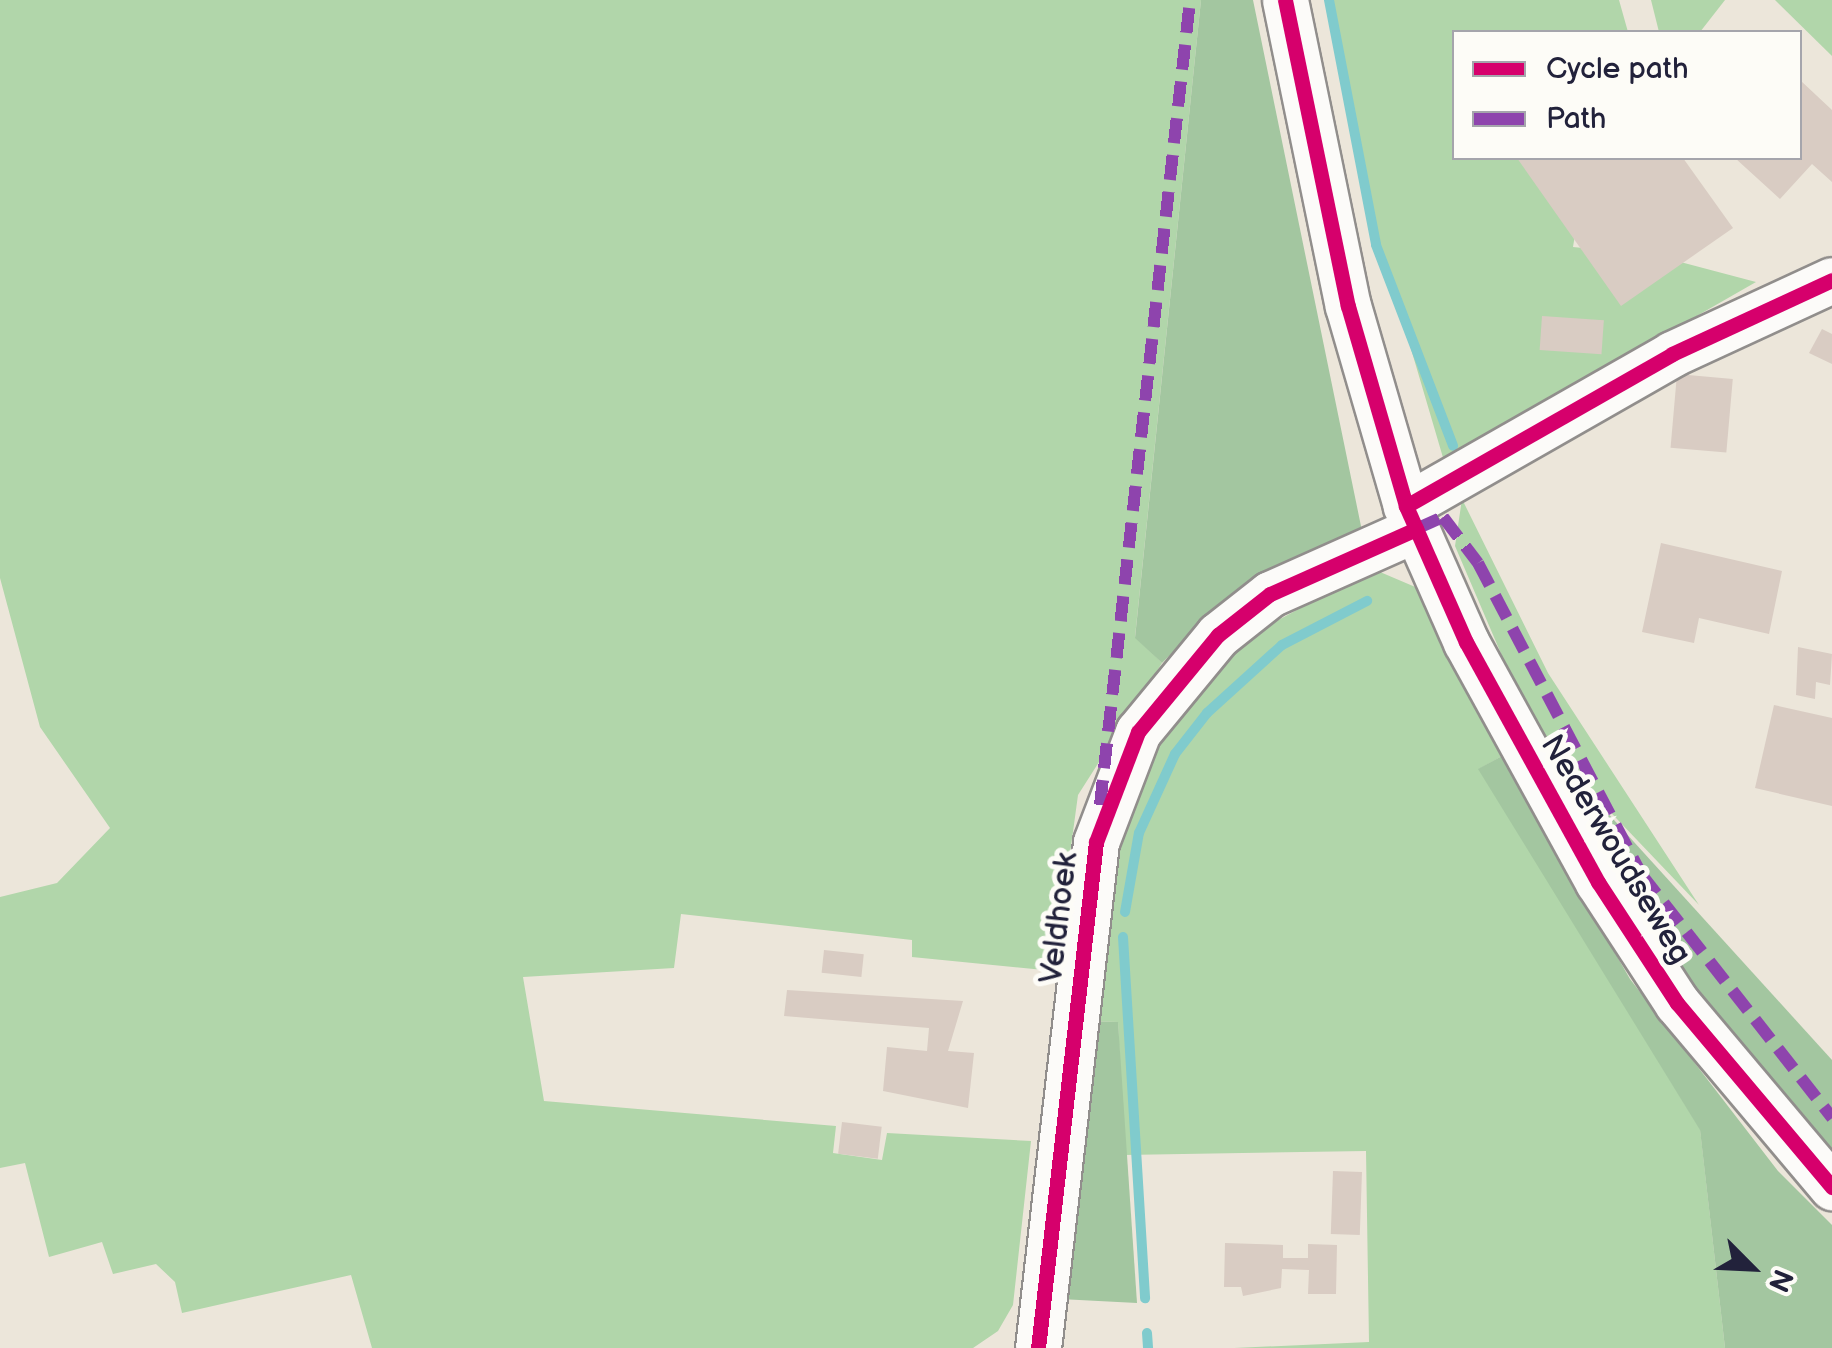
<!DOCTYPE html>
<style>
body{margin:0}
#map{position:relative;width:1832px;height:1348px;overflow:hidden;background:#ece6da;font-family:"Balsamiq Sans",sans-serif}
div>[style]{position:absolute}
.green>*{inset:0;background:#b1d6aa}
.forest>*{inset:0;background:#a3c6a0}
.stream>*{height:10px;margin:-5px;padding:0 5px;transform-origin:5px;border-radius:5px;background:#80cbcd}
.building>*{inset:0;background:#d9ccc3;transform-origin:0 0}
.roads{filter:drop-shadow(2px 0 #918e8c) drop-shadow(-2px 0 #918e8c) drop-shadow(0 2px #918e8c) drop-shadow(0 -2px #918e8c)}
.minor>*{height:45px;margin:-22.5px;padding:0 22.5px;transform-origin:22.5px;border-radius:22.5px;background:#fcfbf9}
.quiet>*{height:12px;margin-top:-6px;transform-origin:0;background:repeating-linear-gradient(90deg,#8e44ad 0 25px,transparent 0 37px)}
.cycleway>*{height:15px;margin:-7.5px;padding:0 7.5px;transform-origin:7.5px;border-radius:7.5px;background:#d6006c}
span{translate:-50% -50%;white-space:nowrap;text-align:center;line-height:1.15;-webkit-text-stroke:10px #fdfcf7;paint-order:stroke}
.street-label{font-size:32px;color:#22223b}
.legend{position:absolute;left:1452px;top:30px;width:350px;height:130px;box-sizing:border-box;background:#fdfcf7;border:2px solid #a5a5ac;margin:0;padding:12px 18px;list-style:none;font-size:30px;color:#22223b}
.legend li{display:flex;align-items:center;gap:20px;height:50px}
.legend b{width:50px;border:2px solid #a5a5ac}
.north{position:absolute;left:1702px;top:1218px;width:100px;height:100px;-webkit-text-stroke:8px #fdfcf7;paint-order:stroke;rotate:114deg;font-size:28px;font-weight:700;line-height:40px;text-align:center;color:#22223b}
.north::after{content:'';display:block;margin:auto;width:35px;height:45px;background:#22223b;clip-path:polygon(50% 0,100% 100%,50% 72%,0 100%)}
</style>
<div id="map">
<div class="green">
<div style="clip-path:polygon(0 0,1201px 0,1135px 637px,1162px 663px,1078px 795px,1054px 971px,912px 957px,912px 940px,681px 914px,674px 968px,523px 977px,544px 1101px,836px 1126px,833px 1153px,882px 1160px,887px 1133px,1031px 1141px,1013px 1305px,998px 1331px,973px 1348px,372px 1348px,351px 1275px,182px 1313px,175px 1282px,156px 1264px,113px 1274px,102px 1242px,49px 1257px,25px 1163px,0 1168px,0 897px,57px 883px,110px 828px,40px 727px,0 578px)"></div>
<div style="clip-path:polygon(1327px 0,1619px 0,1628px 32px,1454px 32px,1454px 158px,1653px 158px,1652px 173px,1584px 179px,1573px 247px,1654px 255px,1756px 282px,1444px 461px,1376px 230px)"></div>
<div style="clip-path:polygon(1651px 0,1725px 0,1700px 32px,1659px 32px)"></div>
<div style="clip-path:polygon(1775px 0,1832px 0,1832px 56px)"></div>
<div style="clip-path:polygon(1462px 499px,1548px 673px,1699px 905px,1535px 733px,1455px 546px)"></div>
<div style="clip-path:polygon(1373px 569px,1420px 589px,1502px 756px,1479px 769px,1700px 1129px,1725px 1348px,1234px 1348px,1369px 1342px,1366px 1151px,1124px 1155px,1118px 1022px,1083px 1021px,1119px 800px,1200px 677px,1269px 625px)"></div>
</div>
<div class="forest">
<div style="clip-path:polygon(1201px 0,1253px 0,1362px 531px,1211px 614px,1162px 663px,1135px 638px)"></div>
<div style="clip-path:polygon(1535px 733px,1832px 1060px,1832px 1170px,1636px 908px)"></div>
<div style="clip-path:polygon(1502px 756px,1630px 979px,1778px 1171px,1832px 1225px,1832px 1348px,1725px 1348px,1700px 1130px,1478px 769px)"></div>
<div style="clip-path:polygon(1083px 1021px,1118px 1022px,1137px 1303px,1060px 1299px)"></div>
</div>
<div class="stream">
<div style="left:1329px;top:0;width:249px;rotate:79.1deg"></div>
<div style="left:1376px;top:245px;width:215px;rotate:69deg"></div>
<div style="left:1125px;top:912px;width:80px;rotate:-80deg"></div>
<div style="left:1139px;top:833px;width:87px;rotate:-65.5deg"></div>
<div style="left:1175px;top:754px;width:52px;rotate:-52deg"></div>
<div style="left:1207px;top:713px;width:101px;rotate:-42.2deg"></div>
<div style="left:1282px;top:645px;width:96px;rotate:-27.4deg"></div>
<div style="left:1123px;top:937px;width:362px;rotate:86.5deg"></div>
<div style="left:1147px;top:1333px;width:15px;rotate:86deg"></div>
</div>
<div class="building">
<div style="clip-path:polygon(1800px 80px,1832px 110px,1832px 182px,1812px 164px,1780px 199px,1735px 158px,1800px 158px)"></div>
<div style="clip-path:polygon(1517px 158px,1683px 158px,1733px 228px,1621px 306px)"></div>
<div style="left:1542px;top:316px;width:62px;height:34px;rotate:4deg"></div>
<div style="clip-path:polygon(1822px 329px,1832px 334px,1832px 364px,1809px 353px)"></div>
<div style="left:1677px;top:374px;width:56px;height:74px;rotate:5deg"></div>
<div style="clip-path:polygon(1661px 543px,1782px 571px,1769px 634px,1699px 618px,1694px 643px,1642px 632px)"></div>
<div style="clip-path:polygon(1798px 647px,1832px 654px,1830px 685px,1816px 682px,1815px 699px,1796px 695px)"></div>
<div style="clip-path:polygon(1774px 705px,1832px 718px,1832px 806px,1755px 788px)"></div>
<div style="left:824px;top:950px;width:40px;height:23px;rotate:6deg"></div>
<div style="clip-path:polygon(787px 990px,963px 1001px,948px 1051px,974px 1053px,968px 1108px,883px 1091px,887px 1047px,927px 1051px,929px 1028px,784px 1016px)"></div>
<div style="left:842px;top:1122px;width:40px;height:32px;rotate:7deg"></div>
<div style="left:1333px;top:1171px;width:29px;height:63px;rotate:2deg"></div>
<div style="clip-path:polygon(1225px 1243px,1283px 1245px,1283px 1258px,1308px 1258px,1308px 1244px,1337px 1245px,1336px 1294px,1308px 1294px,1309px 1270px,1282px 1269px,1281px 1288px,1243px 1296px,1241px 1287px,1224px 1287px)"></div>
</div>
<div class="roads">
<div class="minor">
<div style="left:1285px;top:0;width:312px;rotate:78.4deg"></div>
<div style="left:1348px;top:306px;width:208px;rotate:73.8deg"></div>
<div style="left:1406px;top:506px;width:149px;rotate:66.2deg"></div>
<div style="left:1466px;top:642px;width:274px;rotate:61.2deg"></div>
<div style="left:1598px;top:882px;width:145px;rotate:56.9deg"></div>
<div style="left:1677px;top:1003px;width:241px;rotate:49.9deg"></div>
<div style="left:1406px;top:506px;width:306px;rotate:-29.7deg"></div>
<div style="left:1672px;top:354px;width:176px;rotate:-24.8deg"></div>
<div style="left:1038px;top:1348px;width:509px;rotate:-83.46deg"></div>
<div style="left:1096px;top:842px;width:118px;rotate:-69.1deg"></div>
<div style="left:1138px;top:732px;width:126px;rotate:-50.5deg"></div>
<div style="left:1218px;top:635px;width:66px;rotate:-38.3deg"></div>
<div style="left:1270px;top:594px;width:160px;rotate:-24deg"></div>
</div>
</div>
<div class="quiet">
<div style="left:1416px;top:529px;width:30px;rotate:-24deg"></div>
<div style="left:1443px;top:517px;width:58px;rotate:52.7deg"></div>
<div style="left:1478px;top:563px;width:351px;rotate:62.3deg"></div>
<div style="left:1641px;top:874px;width:310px;rotate:51.9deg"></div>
<div style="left:1100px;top:805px;width:810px;rotate:-83.62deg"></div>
</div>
<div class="cycleway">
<div style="left:1285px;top:0;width:312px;rotate:78.4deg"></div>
<div style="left:1348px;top:306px;width:208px;rotate:73.8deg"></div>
<div style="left:1406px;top:506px;width:149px;rotate:66.2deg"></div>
<div style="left:1466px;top:642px;width:274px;rotate:61.2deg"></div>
<div style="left:1598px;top:882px;width:145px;rotate:56.9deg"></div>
<div style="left:1677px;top:1003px;width:241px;rotate:49.9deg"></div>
<div style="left:1406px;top:506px;width:306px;rotate:-29.7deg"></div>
<div style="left:1672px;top:354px;width:176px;rotate:-24.8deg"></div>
<div style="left:1038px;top:1348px;width:509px;rotate:-83.46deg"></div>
<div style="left:1096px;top:842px;width:118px;rotate:-69.1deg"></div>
<div style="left:1138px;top:732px;width:126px;rotate:-50.5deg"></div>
<div style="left:1218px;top:635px;width:66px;rotate:-38.3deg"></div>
<div style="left:1270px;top:594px;width:160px;rotate:-24deg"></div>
</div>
<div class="street-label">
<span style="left:1615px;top:850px;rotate:59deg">Nederwoudseweg</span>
<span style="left:1060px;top:918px;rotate:-83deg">Veldhoek</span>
</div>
<ul class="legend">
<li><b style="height:12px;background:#d6006c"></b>Cycle path</li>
<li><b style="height:12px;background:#8e44ad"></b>Path</li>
</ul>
<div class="north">N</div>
</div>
